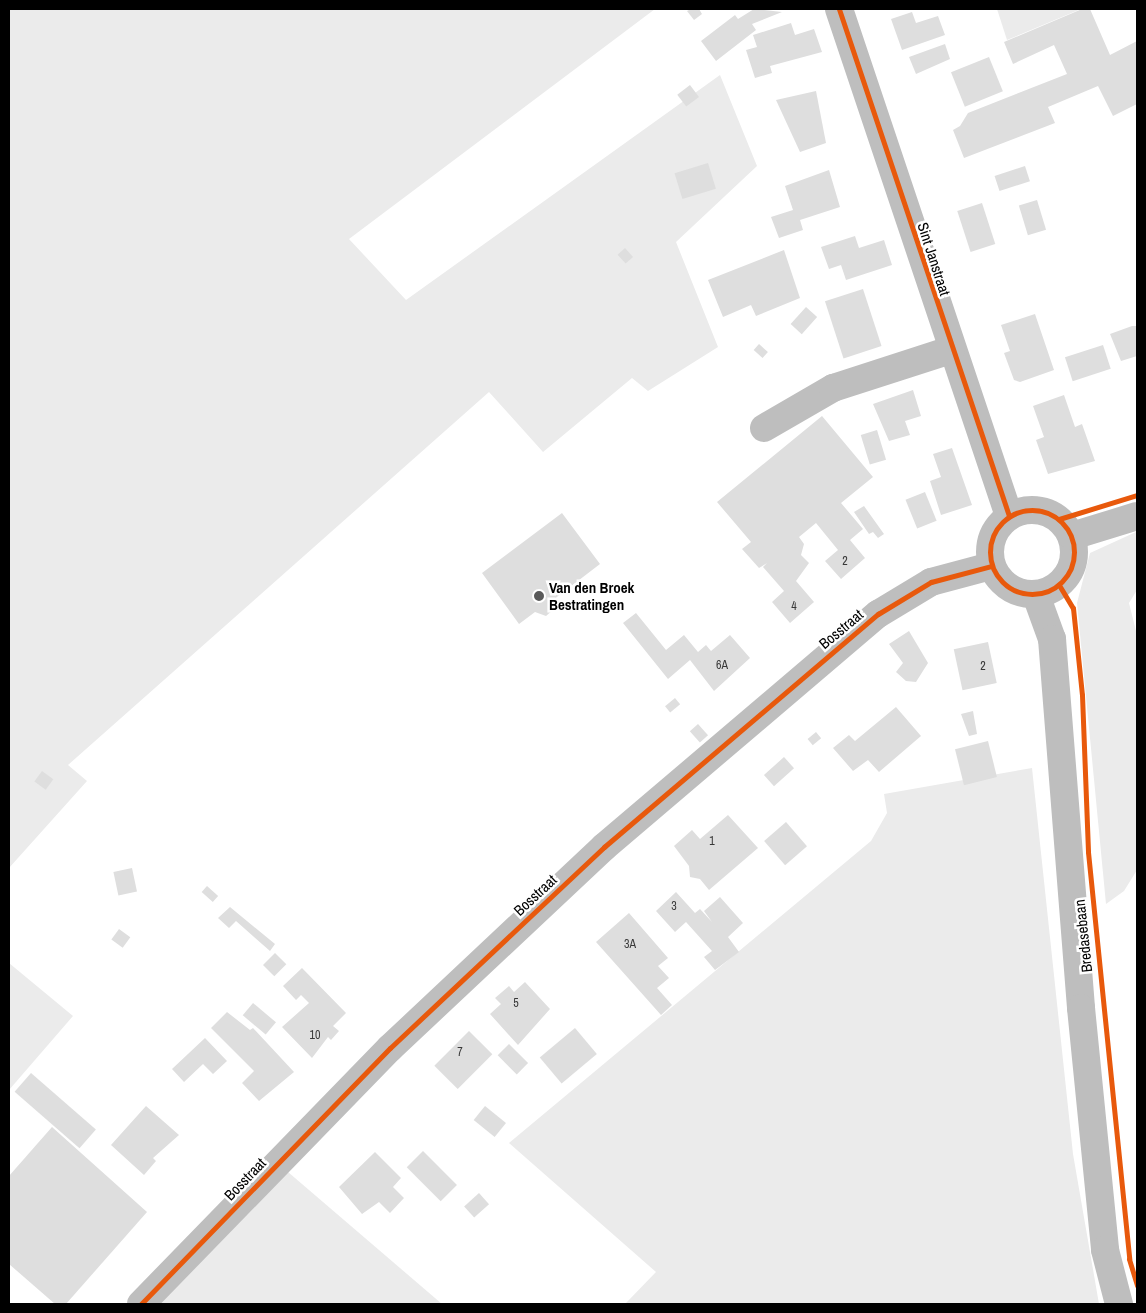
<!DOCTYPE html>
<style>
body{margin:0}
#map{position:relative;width:1146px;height:1313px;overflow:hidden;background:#fff;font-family:"Archivo Narrow",sans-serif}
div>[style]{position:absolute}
.green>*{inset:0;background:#ebebeb}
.building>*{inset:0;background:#dedede;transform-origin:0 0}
.minor>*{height:28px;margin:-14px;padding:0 14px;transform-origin:14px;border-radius:14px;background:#bebebe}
.minor>.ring{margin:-14px;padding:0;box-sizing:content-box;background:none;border:28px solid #bebebe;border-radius:50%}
.cycleway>*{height:5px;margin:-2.5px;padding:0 2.5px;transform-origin:2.5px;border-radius:2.5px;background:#e8590c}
.cycleway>.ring{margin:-2.5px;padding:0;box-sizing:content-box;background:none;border:5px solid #e8590c;border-radius:50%}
.dots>*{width:14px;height:14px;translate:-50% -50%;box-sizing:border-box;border:2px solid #fff;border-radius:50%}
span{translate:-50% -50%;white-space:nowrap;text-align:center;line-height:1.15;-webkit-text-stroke:5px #fff;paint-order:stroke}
.number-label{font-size:12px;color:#383838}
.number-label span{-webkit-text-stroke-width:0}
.street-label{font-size:15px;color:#000}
.poi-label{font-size:15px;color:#000;font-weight:700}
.left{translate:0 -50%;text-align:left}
.frame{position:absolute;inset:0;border:10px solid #000;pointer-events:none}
</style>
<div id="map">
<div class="green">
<div style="clip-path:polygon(9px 9px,655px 9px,349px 239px,406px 300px,720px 75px,757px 166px,676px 242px,718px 347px,648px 391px,632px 378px,543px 452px,489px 392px,68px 765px,87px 781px,9px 868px)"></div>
<div style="clip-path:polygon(997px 9px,1081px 9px,1007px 40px)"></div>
<div style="clip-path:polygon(1136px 532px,1137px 590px,1129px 603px,1137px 635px,1137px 870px,1124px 891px,1106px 904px,1077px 603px,1090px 553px)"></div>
<div style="clip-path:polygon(1032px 768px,1073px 1154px,1099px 1304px,625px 1304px,656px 1272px,509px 1143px,871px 841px,887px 813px,884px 794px)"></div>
<div style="clip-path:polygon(9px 963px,73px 1016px,9px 1090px)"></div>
<div style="clip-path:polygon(288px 1172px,442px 1304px,155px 1304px)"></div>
</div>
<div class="building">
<div style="clip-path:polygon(691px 9px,699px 9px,702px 14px,694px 20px,687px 11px)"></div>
<div style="clip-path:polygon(754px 9px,782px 12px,752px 24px,756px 30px,716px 61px,701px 41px,735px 15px,738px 19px)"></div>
<div style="clip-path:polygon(1082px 9px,1090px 9px,1110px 55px,1137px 41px,1137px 104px,1113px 116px,1098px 86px,1048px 107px,1055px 123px,964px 158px,953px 130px,960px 126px,968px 113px,1067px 74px,1054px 45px,1013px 64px,1004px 42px)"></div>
<div style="clip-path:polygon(912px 12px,916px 23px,938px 16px,945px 35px,902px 50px,891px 19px)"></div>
<div style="clip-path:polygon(791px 23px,795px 35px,814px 29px,822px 52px,770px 66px,772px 73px,755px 78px,746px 50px,757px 47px,753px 35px)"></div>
<div style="clip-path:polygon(945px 44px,950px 59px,916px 74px,909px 57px)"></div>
<div style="left:989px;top:57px;width:37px;height:41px;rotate:68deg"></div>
<div style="left:690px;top:85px;width:15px;height:16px;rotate:53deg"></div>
<div style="clip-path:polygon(816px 91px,826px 143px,800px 152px,776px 100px)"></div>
<div style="left:708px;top:163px;width:27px;height:35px;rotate:73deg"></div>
<div style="left:1025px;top:166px;width:16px;height:32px;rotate:72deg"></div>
<div style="clip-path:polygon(829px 170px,840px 207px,800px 220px,803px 230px,779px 238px,771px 217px,793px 210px,785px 186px)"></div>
<div style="left:1037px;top:200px;width:31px;height:19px;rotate:73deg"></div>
<div style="left:982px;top:203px;width:43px;height:26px;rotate:72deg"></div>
<div style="clip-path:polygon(855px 236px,859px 248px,884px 240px,892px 265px,846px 280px,841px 265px,829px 269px,821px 247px)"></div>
<div style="left:625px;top:248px;width:12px;height:10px;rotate:48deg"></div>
<div style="clip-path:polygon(784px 250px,800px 298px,756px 316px,751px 305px,723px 317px,708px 280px)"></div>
<div style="left:863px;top:289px;width:60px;height:40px;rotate:72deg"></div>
<div style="left:806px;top:307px;width:15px;height:23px;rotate:42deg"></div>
<div style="clip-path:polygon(1035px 314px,1054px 370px,1020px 382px,1014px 380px,1004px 353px,1010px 351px,1001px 325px)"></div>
<div style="clip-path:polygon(1132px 326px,1137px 326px,1137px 356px,1121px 361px,1110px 334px)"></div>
<div style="left:759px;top:344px;width:12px;height:8px;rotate:42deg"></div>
<div style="left:1103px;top:345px;width:25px;height:40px;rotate:72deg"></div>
<div style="clip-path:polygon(913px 390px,921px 416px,905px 421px,910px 435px,889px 441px,873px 404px)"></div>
<div style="clip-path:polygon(1064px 395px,1075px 427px,1082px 424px,1095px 461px,1048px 474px,1036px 440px,1044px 437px,1033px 406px)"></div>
<div style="clip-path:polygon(822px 416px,873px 477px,841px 503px,863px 529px,850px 540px,865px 558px,841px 579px,825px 561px,838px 550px,816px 523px,799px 537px,804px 544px,801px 555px,809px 563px,796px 581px,814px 602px,790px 623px,772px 602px,784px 591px,763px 567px,767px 563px,759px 568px,742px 549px,751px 542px,717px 502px)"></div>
<div style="left:877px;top:430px;width:31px;height:17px;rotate:73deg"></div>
<div style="clip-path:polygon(952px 448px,972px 505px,941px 515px,930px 481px,941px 477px,933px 454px)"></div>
<div style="left:925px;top:492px;width:31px;height:21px;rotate:68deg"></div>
<div style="clip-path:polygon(864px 506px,884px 534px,878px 538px,873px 532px,869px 534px,854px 512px)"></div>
<div style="clip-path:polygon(562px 513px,600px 564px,553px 600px,553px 610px,546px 616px,535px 612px,519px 624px,482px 573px)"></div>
<div style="clip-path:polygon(636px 613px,666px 650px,684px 635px,698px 652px,706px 645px,711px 651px,730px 635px,750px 658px,714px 691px,690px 660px,668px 679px,623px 623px)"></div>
<div style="clip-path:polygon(909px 631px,928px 663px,916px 682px,906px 681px,896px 672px,903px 663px,889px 644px)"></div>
<div style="left:988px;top:642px;width:42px;height:35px;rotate:78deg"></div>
<div style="left:675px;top:698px;width:8px;height:13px;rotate:50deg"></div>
<div style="clip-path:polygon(896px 707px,921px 736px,879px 772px,868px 760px,853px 771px,833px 748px,849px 735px,855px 741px)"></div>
<div style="clip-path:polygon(973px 711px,977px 734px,969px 736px,961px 714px)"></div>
<div style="left:698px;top:724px;width:15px;height:11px;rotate:48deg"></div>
<div style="left:816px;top:732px;width:8px;height:11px;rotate:50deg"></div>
<div style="left:988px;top:741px;width:37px;height:34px;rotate:76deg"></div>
<div style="left:784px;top:757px;width:15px;height:27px;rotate:48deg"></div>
<div style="left:42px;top:771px;width:14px;height:13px;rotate:36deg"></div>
<div style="clip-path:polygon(728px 815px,758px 848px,709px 890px,700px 879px,690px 877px,689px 866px,674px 846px,692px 830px,700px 839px)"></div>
<div style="left:786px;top:822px;width:32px;height:29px;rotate:49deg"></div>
<div style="left:132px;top:868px;width:24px;height:19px;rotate:78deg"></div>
<div style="left:207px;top:886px;width:15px;height:8px;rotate:42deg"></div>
<div style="clip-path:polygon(676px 892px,695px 913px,700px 909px,712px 922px,704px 911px,720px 897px,743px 923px,728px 937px,739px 952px,715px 970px,704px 957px,712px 951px,686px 922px,675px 932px,656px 911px)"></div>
<div style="clip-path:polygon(230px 907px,275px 944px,270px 951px,236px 921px,229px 928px,218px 918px)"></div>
<div style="clip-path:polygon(629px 913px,668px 958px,658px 966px,669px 978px,657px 988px,672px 1005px,661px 1015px,596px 942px)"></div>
<div style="left:119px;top:929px;width:14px;height:13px;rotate:36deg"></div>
<div style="left:275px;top:953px;width:16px;height:17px;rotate:45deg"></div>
<div style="clip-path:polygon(302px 968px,346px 1013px,333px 1026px,339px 1031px,331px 1040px,328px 1037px,312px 1058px,282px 1027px,309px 1003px,301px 995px,296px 1000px,283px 986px)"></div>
<div style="clip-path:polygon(525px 982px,550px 1009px,518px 1045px,490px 1014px,501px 1004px,495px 998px,509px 986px,514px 992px)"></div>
<div style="left:253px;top:1003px;width:30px;height:16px;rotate:40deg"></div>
<div style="clip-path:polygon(227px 1012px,250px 1030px,253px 1028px,294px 1072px,259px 1101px,242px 1083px,254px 1071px,211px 1028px)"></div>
<div style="left:575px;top:1028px;width:34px;height:46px;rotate:50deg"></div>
<div style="left:469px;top:1031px;width:33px;height:49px;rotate:45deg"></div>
<div style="clip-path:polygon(205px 1038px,227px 1061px,213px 1074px,203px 1064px,184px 1082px,172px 1069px)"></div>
<div style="left:509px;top:1044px;width:27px;height:16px;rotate:45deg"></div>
<div style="left:31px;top:1073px;width:86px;height:25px;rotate:41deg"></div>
<div style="clip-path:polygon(146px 1106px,179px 1135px,153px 1158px,156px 1161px,144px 1175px,111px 1145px)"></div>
<div style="left:485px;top:1106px;width:27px;height:18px;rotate:39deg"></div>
<div style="clip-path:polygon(52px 1127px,147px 1212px,66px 1304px,55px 1304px,9px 1264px,9px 1176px)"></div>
<div style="left:423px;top:1151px;width:48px;height:23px;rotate:45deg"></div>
<div style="clip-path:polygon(375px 1152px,401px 1178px,393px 1187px,404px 1198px,390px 1213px,379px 1202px,362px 1214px,339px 1187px)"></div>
<div style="left:479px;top:1193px;width:15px;height:20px;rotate:48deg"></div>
</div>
<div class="minor">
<div style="left:839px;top:9px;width:535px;rotate:71.46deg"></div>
<div style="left:764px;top:428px;width:80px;rotate:-30.1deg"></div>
<div style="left:833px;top:388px;width:124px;rotate:-17.9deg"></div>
<div class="ring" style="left:990px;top:510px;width:56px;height:56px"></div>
<div style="left:1072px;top:536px;width:68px;rotate:-17.1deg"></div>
<div style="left:1036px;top:595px;width:47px;rotate:70deg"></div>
<div style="left:1052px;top:639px;width:370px;rotate:85.5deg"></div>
<div style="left:1081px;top:1008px;width:243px;rotate:84.3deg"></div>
<div style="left:1105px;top:1250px;width:56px;rotate:75.5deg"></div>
<div style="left:141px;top:1304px;width:357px;rotate:-45.8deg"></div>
<div style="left:390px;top:1048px;width:294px;rotate:-43.2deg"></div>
<div style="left:604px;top:847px;width:360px;rotate:-40.4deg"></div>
<div style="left:878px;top:614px;width:62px;rotate:-31.1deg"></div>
<div style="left:931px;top:582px;width:62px;rotate:-14.9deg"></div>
</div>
<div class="cycleway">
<div style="left:839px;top:9px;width:535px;rotate:71.46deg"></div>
<div class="ring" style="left:990px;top:510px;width:79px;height:79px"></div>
<div style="left:1059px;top:519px;width:82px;rotate:-17.1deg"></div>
<div style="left:1059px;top:585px;width:27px;rotate:59deg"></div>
<div style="left:1073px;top:608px;width:87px;rotate:84.1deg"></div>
<div style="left:1082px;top:695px;width:157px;rotate:87.8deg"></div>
<div style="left:1088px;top:852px;width:409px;rotate:84.2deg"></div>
<div style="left:1129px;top:1259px;width:28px;rotate:73deg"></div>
<div style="left:141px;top:1304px;width:357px;rotate:-45.8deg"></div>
<div style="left:390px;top:1048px;width:294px;rotate:-43.2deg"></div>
<div style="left:604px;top:847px;width:360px;rotate:-40.4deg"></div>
<div style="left:878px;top:614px;width:62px;rotate:-31.1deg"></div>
<div style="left:931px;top:582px;width:62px;rotate:-14.9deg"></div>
</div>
<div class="dots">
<div style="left:539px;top:596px;background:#595959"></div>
</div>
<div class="number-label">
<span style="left:845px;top:562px">2</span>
<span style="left:794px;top:607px">4</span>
<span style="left:722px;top:666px">6A</span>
<span style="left:983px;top:667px">2</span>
<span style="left:712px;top:842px">1</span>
<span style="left:674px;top:907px">3</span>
<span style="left:630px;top:945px">3A</span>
<span style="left:516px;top:1004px">5</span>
<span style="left:315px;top:1036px">10</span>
<span style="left:460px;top:1053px">7</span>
</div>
<div class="street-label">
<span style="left:934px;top:259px;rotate:72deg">Sint Janstraat</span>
<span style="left:841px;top:629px;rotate:-40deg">Bosstraat</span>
<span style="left:535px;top:895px;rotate:-43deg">Bosstraat</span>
<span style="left:1083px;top:936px;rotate:-96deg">Bredasebaan</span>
<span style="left:245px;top:1179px;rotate:-46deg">Bosstraat</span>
</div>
<div class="poi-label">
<span class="left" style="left:549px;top:596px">Van den Broek<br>Bestratingen</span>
</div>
<div class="frame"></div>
</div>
